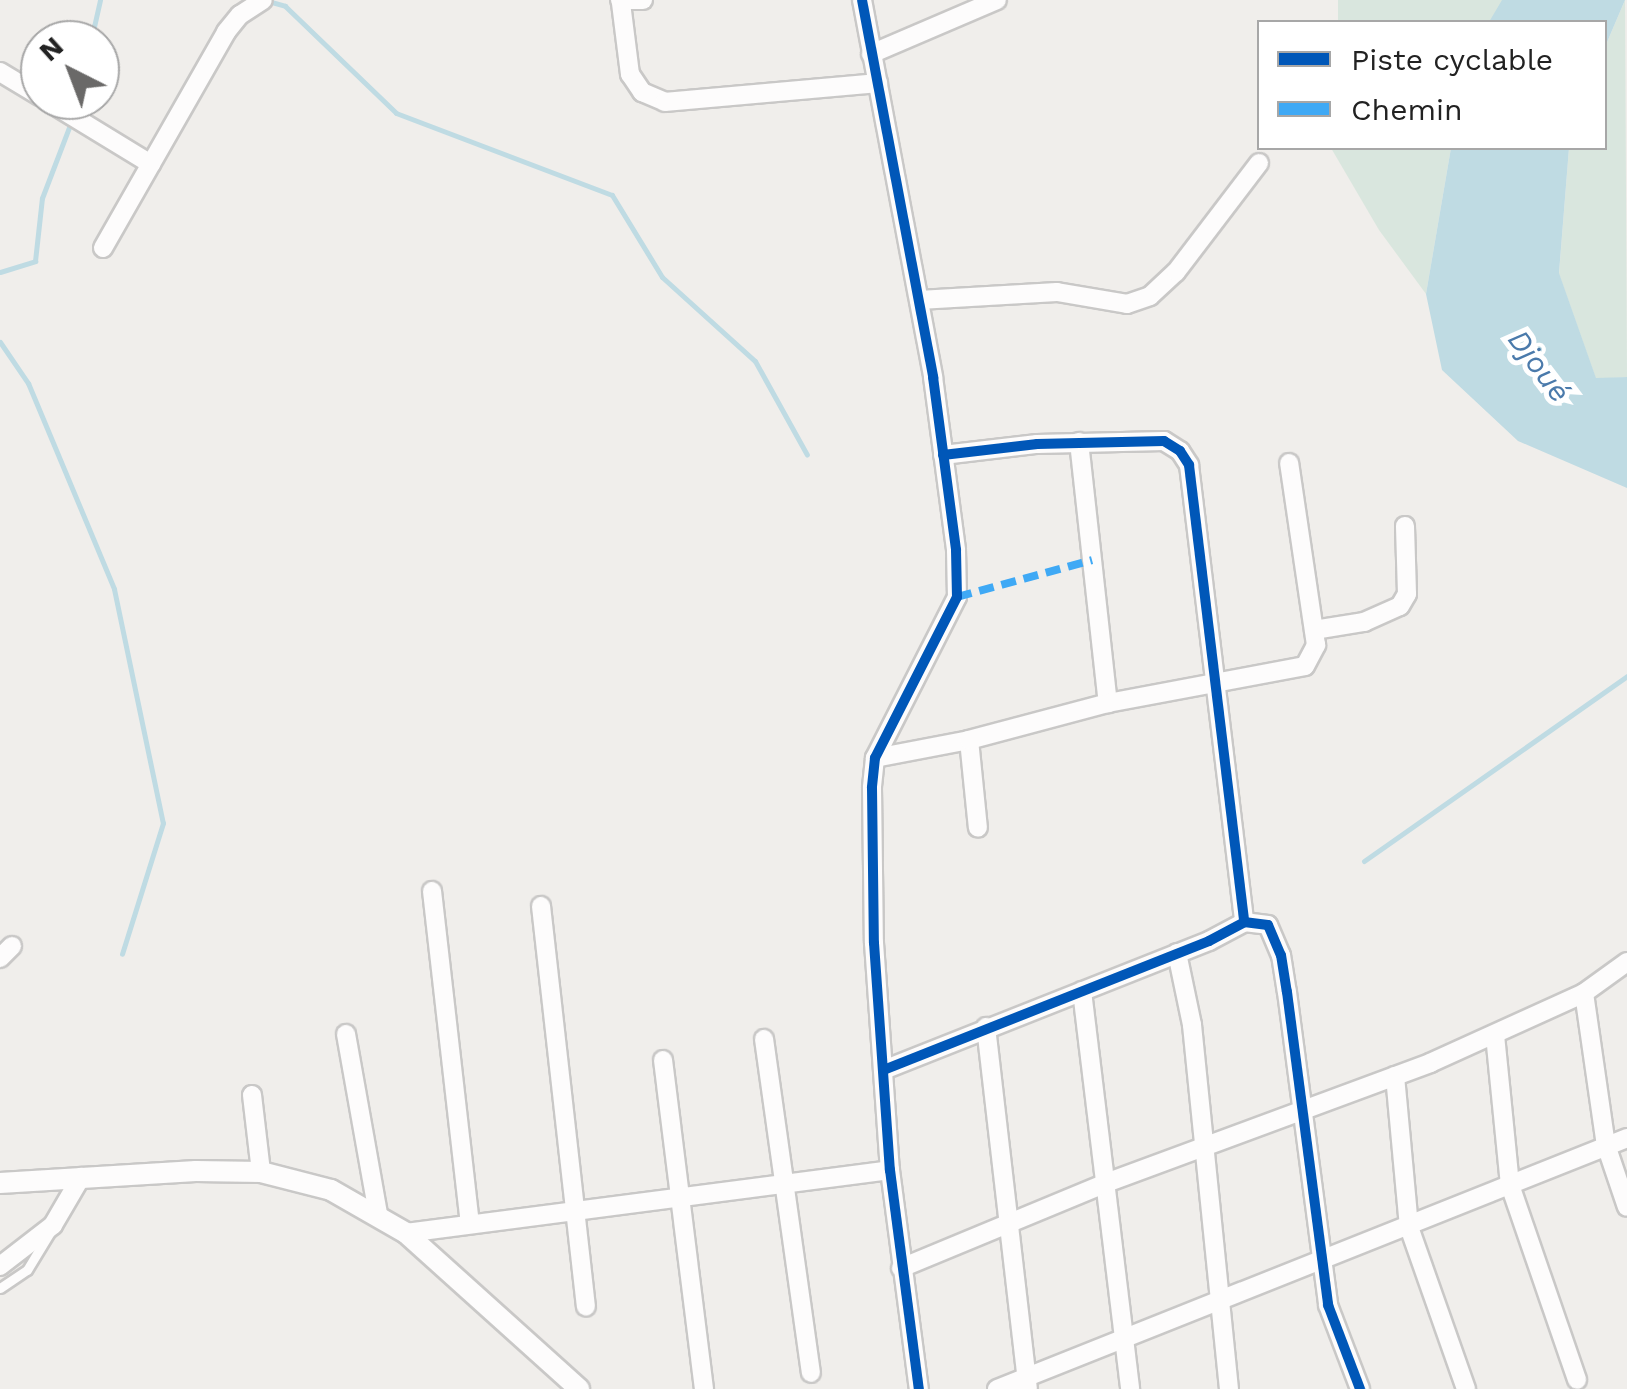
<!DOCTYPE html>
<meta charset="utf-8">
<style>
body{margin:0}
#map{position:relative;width:1627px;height:1389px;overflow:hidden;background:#f0eeeb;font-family:"Work Sans",sans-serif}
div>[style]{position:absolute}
.wetland>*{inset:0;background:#d9e6de;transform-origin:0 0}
.water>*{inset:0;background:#bfdbe3}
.stream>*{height:5px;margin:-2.5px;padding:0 2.5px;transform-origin:2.5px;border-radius:2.5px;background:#bfdbe3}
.roads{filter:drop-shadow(2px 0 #c9c8c7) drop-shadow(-2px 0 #c9c8c7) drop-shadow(0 2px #c9c8c7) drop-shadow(0 -2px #c9c8c7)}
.service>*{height:9px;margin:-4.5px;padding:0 4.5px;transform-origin:4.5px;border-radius:4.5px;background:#fdfcfc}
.minor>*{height:18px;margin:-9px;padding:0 9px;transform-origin:9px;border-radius:9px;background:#fdfcfc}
.tertiary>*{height:20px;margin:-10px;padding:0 10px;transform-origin:10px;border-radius:10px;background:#fdfcfc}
.quiet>*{height:8px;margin-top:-4px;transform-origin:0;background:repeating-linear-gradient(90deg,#3fa9f5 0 15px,transparent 0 23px)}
.cycleway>*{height:10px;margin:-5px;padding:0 5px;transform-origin:5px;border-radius:5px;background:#0057b8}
span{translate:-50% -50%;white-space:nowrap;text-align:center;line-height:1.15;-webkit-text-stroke:10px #fff;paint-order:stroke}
.water-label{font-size:30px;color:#4a7aab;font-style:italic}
.legend{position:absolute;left:1257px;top:20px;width:350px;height:130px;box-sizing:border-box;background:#fff;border:2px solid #a7a7a7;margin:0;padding:12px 18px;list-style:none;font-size:30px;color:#222}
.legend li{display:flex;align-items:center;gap:20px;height:50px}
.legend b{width:50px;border:2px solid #a7a7a7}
.north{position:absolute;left:20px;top:20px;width:100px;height:100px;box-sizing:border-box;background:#fff;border:2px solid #a7a7a7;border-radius:50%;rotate:318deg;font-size:28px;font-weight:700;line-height:40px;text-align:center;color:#222}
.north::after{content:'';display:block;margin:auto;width:35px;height:45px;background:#6a6968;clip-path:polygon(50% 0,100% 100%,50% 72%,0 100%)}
</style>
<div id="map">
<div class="wetland">
<div style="left:1338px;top:0;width:164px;height:23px"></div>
<div style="clip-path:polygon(1625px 0,1627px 377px,1596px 379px,1559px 274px,1569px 148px,1604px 148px,1605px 47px)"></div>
<div style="clip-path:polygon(1331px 148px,1451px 148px,1426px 294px,1379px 230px)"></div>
</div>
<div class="water">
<div style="clip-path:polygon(1502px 0,1625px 0,1605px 47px,1604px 22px,1489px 22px)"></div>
<div style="clip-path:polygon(1451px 148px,1569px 148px,1559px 273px,1596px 378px,1627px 377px,1627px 488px,1518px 441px,1442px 370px,1426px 294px)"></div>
</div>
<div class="stream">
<div style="left:268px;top:1px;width:18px;rotate:16deg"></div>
<div style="left:285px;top:6px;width:154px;rotate:43.9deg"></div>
<div style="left:396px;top:113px;width:231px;rotate:20.8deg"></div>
<div style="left:612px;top:195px;width:96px;rotate:58.6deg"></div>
<div style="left:662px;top:277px;width:125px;rotate:42.1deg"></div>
<div style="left:755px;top:361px;width:107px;rotate:61deg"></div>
<div style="left:91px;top:40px;width:41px;rotate:-77.3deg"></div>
<div style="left:0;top:272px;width:37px;rotate:-17deg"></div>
<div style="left:35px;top:261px;width:63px;rotate:-83.7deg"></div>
<div style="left:42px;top:198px;width:81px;rotate:-69.1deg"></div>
<div style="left:0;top:342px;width:50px;rotate:55.7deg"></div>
<div style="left:28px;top:383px;width:223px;rotate:67.3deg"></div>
<div style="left:114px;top:589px;width:239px;rotate:78.2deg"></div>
<div style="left:163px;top:823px;width:137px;rotate:107.4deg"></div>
<div style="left:1364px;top:861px;width:322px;rotate:-35.1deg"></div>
</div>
<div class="roads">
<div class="service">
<div style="left:0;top:1288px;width:32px;rotate:-34deg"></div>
<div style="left:27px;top:1270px;width:44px;rotate:-58.8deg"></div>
</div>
<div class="minor">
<div style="left:620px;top:0;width:23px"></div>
<div style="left:862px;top:0;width:384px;rotate:79.3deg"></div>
<div style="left:933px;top:377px;width:175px;rotate:82.4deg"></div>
<div style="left:956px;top:550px;width:47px;rotate:88.8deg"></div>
<div style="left:957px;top:597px;width:181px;rotate:117deg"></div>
<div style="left:875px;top:758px;width:30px;rotate:96deg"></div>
<div style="left:872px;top:788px;width:155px;rotate:89.3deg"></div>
<div style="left:874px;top:943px;width:228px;rotate:86deg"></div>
<div style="left:890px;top:1170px;width:221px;rotate:82.5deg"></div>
<div style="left:621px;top:3px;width:72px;rotate:82.8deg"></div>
<div style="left:630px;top:74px;width:22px;rotate:56deg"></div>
<div style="left:642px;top:92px;width:25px;rotate:23deg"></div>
<div style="left:665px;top:102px;width:214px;rotate:-5.1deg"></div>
<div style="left:871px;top:54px;width:137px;rotate:-23.2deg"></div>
<div style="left:0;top:72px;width:47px;rotate:31deg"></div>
<div style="left:46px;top:100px;width:123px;rotate:31.4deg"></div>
<div style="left:103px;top:248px;width:249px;rotate:-60.3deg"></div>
<div style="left:226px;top:32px;width:22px;rotate:-51deg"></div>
<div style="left:240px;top:15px;width:27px;rotate:-33deg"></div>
<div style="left:919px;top:300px;width:138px;rotate:-3.3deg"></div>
<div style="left:1057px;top:292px;width:71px;rotate:9.7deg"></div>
<div style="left:1127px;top:304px;width:24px;rotate:-19deg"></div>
<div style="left:1150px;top:296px;width:35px;rotate:-43deg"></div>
<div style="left:1176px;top:272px;width:137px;rotate:-52.7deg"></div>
<div style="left:1079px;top:442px;width:263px;rotate:83.7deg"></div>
<div style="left:943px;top:455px;width:95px;rotate:-6.7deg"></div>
<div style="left:1037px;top:444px;width:127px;rotate:-1.4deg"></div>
<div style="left:1164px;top:441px;width:19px;rotate:32deg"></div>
<div style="left:1180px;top:451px;width:17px;rotate:57deg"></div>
<div style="left:1189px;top:465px;width:460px;rotate:83.1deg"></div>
<div style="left:1314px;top:630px;width:51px;rotate:-9.1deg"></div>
<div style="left:1364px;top:622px;width:39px;rotate:-24deg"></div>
<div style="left:1400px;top:606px;width:14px;rotate:-60deg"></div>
<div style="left:1407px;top:594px;width:68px;rotate:-91.7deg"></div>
<div style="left:969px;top:740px;width:88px;rotate:84.2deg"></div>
<div style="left:875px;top:758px;width:96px;rotate:-10.8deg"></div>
<div style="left:969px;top:740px;width:144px;rotate:-14.9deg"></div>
<div style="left:1108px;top:703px;width:200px;rotate:-10.6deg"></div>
<div style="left:1305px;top:666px;width:24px;rotate:-62deg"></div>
<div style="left:1316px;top:645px;width:184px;rotate:-98.4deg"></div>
<div style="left:432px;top:891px;width:334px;rotate:83.5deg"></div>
<div style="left:541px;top:906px;width:403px;rotate:83.6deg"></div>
<div style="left:1177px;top:953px;width:74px;rotate:78.2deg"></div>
<div style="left:1192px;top:1025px;width:366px;rotate:84.2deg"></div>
<div style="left:0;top:958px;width:17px;rotate:-45deg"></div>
<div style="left:1082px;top:991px;width:401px;rotate:83.1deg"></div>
<div style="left:1584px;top:993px;width:154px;rotate:81.8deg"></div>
<div style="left:1606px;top:1145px;width:65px;rotate:71.3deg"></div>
<div style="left:986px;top:1027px;width:364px;rotate:83.4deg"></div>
<div style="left:346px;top:1034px;width:183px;rotate:79.9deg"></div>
<div style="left:1495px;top:1035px;width:151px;rotate:84.3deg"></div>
<div style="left:1510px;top:1185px;width:206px;rotate:71deg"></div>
<div style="left:764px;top:1039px;width:337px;rotate:82deg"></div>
<div style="left:663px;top:1060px;width:332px;rotate:82.9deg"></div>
<div style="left:886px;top:1069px;width:347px;rotate:-21.6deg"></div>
<div style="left:1209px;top:941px;width:40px;rotate:-28deg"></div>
<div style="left:1244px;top:922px;width:24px;rotate:7deg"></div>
<div style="left:1268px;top:925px;width:33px;rotate:67deg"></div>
<div style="left:1281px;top:955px;width:37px;rotate:81deg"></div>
<div style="left:1287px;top:992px;width:316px;rotate:82.5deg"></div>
<div style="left:1328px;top:1305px;width:90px;rotate:69.1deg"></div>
<div style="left:1395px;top:1076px;width:152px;rotate:84.7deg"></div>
<div style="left:1409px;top:1227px;width:172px;rotate:70.6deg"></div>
<div style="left:252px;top:1095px;width:78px;rotate:83.3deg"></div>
<div style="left:406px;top:1233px;width:488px;rotate:-7.4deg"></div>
<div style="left:0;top:1266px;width:67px;rotate:-37.7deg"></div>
<div style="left:53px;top:1225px;width:56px;rotate:-59.7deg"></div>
<div style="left:901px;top:1268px;width:222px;rotate:-22.5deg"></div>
<div style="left:1106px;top:1183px;width:346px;rotate:-20.3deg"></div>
<div style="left:1430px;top:1063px;width:169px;rotate:-24.4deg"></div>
<div style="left:1584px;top:993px;width:53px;rotate:-35.8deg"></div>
<div style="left:997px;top:1389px;width:678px;rotate:-21.72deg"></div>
</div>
<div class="tertiary">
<div style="left:0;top:1183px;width:196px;rotate:-3.5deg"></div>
<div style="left:196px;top:1171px;width:65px;rotate:0.9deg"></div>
<div style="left:261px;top:1172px;width:72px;rotate:14.4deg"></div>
<div style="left:331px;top:1190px;width:86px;rotate:29.8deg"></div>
<div style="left:406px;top:1233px;width:233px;rotate:42deg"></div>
</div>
</div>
<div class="quiet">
<div style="left:957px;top:597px;width:140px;rotate:-15.3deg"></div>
</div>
<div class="cycleway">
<div style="left:862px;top:0;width:384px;rotate:79.3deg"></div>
<div style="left:933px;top:377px;width:175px;rotate:82.4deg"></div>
<div style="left:956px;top:550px;width:47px;rotate:88.8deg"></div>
<div style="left:957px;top:597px;width:181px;rotate:117deg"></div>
<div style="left:875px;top:758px;width:30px;rotate:96deg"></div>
<div style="left:872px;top:788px;width:155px;rotate:89.3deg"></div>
<div style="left:874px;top:943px;width:228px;rotate:86deg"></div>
<div style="left:890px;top:1170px;width:221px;rotate:82.5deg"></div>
<div style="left:943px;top:455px;width:95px;rotate:-6.7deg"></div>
<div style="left:1037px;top:444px;width:127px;rotate:-1.4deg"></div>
<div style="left:1164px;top:441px;width:19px;rotate:32deg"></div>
<div style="left:1180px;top:451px;width:17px;rotate:57deg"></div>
<div style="left:1189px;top:465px;width:460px;rotate:83.1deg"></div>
<div style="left:886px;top:1069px;width:347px;rotate:-21.6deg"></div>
<div style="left:1209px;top:941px;width:40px;rotate:-28deg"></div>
<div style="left:1244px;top:922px;width:24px;rotate:7deg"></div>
<div style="left:1268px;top:925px;width:33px;rotate:67deg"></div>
<div style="left:1281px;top:955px;width:37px;rotate:81deg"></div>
<div style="left:1287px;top:992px;width:316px;rotate:82.5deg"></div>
<div style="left:1328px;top:1305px;width:90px;rotate:69.1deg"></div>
</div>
<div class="water-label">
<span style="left:1539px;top:366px;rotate:53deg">Djoué</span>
</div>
<ul class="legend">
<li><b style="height:12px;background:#0057b8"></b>Piste cyclable</li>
<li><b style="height:12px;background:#3fa9f5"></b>Chemin</li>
</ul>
<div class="north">N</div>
</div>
